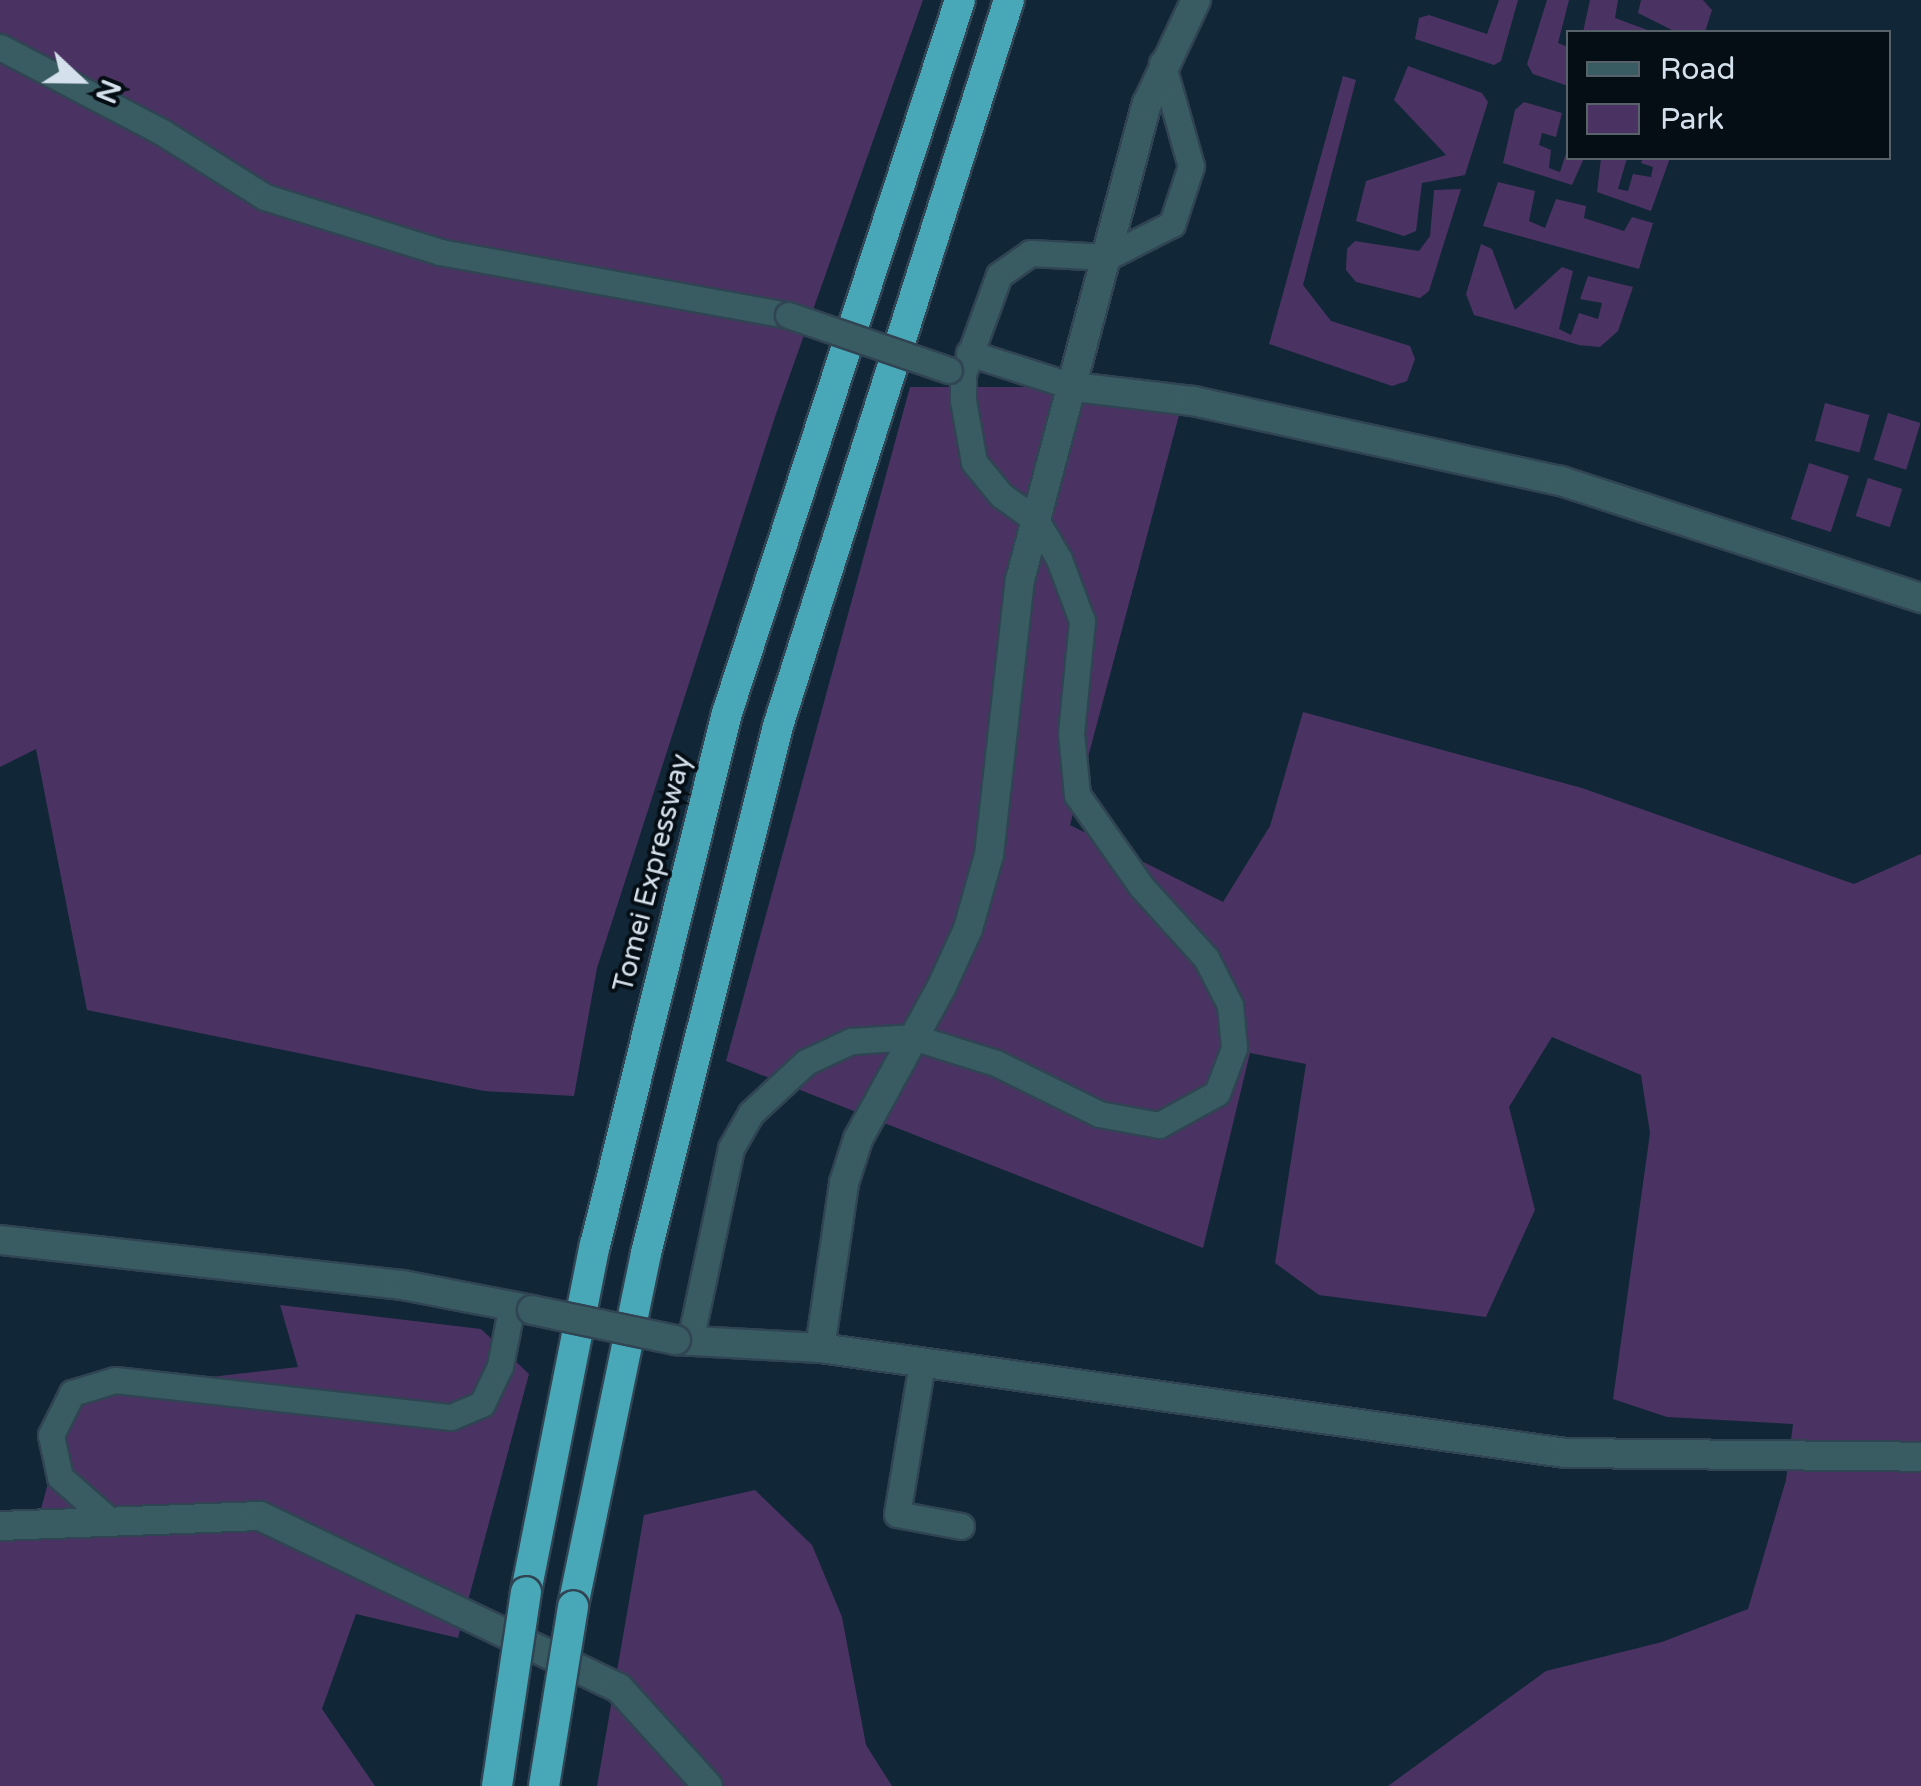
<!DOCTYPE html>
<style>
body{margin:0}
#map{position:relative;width:1921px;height:1786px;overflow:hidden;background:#112636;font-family:"Varela Round",sans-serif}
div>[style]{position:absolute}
.green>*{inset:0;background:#4a3362;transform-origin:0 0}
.roads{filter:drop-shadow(2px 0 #304453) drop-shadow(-2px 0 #304453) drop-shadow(0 2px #304453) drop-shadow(0 -2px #304453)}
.minor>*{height:25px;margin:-12.5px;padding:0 12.5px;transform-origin:12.5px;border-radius:12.5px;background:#395c62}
.tertiary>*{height:28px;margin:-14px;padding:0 14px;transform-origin:14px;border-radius:14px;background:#395c62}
.motorway>*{height:30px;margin:-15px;padding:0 15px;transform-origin:15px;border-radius:15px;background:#48a8b8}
.bridges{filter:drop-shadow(2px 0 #304453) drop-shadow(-2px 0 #304453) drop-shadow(0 2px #304453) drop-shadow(0 -2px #304453)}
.minor-bridge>*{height:25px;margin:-12.5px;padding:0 12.5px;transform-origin:12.5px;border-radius:12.5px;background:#395c62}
.tertiary-bridge>*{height:28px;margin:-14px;padding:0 14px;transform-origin:14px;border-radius:14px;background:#395c62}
.motorway-bridge>*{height:30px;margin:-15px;padding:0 15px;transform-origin:15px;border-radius:15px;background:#48a8b8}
span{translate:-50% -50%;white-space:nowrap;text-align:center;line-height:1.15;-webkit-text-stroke:8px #060e15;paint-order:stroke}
.street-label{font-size:28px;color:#d4e0eb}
.legend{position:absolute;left:1566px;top:30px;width:325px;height:130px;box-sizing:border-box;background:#060e15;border:2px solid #58626b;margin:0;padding:12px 18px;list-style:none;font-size:30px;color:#d4e0eb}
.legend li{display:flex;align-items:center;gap:20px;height:50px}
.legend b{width:50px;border:2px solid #58626b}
.north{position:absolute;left:30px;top:30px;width:100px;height:100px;-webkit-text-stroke:8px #060e15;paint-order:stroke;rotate:112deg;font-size:28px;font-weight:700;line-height:40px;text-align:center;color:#d4e0eb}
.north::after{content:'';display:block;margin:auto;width:35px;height:45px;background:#d4e0eb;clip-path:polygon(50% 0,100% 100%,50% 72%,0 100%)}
</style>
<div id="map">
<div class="green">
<div style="clip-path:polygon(0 0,923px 0,776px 414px,597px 968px,574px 1096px,484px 1091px,87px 1010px,36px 749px,0 767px)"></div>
<div style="clip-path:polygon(1499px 0,1518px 0,1501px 61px,1494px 65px,1415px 39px,1419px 18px,1429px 15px,1487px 34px)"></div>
<div style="clip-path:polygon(1547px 0,1569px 0,1558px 43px,1568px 47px,1568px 86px,1533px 74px,1527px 64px)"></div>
<div style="clip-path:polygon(1590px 0,1618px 0,1615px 18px,1653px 32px,1583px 32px)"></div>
<div style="clip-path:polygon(1641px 0,1703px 0,1712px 10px,1705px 32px,1676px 32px,1638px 13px)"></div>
<div style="clip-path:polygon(1408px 66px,1482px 93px,1488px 102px,1465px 175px,1422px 183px,1416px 231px,1404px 236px,1356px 221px,1366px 181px,1446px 155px,1394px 100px)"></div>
<div style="clip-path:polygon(1343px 76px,1356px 80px,1303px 285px,1331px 321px,1410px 346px,1415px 359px,1407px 381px,1392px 386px,1269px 344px)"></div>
<div style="clip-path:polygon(1524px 102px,1562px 113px,1556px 137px,1542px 133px,1539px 145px,1551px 150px,1549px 168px,1560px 172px,1568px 147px,1568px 158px,1584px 158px,1572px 185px,1503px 163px,1515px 110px)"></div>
<div style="clip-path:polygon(1601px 158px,1627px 158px,1618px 189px,1628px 191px,1633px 174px,1651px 177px,1653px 167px,1641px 163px,1643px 158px,1670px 158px,1651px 211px,1597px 192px)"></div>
<div style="clip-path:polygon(1498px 182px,1535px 191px,1529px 221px,1545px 228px,1556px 199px,1586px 206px,1584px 218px,1624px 231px,1632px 217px,1653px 223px,1639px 269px,1483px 226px)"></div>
<div style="clip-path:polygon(1461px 189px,1429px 291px,1420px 298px,1356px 282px,1346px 270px,1347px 249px,1355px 241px,1419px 251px,1430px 236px,1434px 190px)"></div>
<div style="clip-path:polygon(1481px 244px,1492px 249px,1515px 310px,1562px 267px,1573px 271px,1559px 329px,1571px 335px,1579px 313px,1598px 319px,1602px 303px,1580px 299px,1588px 276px,1633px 287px,1618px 331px,1600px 347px,1579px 345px,1474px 315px,1466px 294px)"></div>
<div style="clip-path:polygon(910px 387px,1075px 387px,1182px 404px,1070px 825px,1223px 902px,1270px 826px,1303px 712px,1582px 788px,1854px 884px,1921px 854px,1921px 1786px,1388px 1786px,1546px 1671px,1662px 1642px,1748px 1609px,1786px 1480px,1793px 1424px,1667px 1417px,1613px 1399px,1650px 1133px,1641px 1075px,1552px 1037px,1509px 1107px,1535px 1210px,1486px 1317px,1319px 1295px,1275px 1263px,1306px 1064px,1250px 1053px,1203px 1248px,726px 1061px)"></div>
<div style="left:1825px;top:403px;width:46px;height:39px;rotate:15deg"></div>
<div style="left:1888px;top:413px;width:34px;height:49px;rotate:17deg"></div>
<div style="left:1809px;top:463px;width:42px;height:59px;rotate:18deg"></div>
<div style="left:1868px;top:478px;width:36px;height:40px;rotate:18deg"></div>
<div style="clip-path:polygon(280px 1305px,481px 1329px,529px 1374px,458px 1638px,356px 1614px,322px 1709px,375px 1786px,0 1786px,0 1533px,37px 1524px,72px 1393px,298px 1367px)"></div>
<div style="clip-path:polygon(755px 1490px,812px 1545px,842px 1617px,866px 1745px,892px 1786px,597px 1786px,644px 1515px)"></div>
</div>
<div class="roads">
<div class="minor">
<div style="left:0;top:47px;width:183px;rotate:27.7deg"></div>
<div style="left:162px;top:132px;width:122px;rotate:32.3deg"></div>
<div style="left:265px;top:197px;width:183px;rotate:17.4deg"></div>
<div style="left:440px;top:252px;width:354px;rotate:10.3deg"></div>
<div style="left:969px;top:353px;width:111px;rotate:17.8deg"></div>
<div style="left:690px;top:1341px;width:197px;rotate:-78deg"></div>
<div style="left:731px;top:1148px;width:40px;rotate:-60.3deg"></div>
<div style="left:751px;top:1113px;width:75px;rotate:-42.8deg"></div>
<div style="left:806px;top:1062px;width:50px;rotate:-25deg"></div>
<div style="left:851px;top:1041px;width:62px;rotate:-3.7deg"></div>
<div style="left:913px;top:1037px;width:87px;rotate:17.4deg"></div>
<div style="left:996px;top:1063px;width:115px;rotate:26.3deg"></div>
<div style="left:1099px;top:1114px;width:61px;rotate:10.4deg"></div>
<div style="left:1159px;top:1125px;width:66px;rotate:-28.9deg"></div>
<div style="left:1217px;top:1093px;width:48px;rotate:-69.3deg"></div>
<div style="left:1234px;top:1048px;width:43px;rotate:-95.3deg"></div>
<div style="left:1230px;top:1005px;width:53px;rotate:-117.1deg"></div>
<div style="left:1206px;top:958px;width:97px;rotate:-132.1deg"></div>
<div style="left:1141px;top:886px;width:111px;rotate:-125.1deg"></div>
<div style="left:1077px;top:795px;width:62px;rotate:-95.5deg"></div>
<div style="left:1071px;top:733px;width:113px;rotate:-84.4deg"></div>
<div style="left:1082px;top:621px;width:66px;rotate:-110.4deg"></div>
<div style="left:1059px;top:559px;width:45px;rotate:-120.5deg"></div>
<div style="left:1036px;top:520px;width:43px;rotate:-144.5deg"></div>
<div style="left:1001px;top:495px;width:43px;rotate:-129.3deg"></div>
<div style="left:974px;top:462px;width:63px;rotate:-100.1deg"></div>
<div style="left:963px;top:400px;width:26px;rotate:-90deg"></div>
<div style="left:963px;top:374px;width:105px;rotate:-70deg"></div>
<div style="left:999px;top:275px;width:38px;rotate:-35deg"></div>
<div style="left:1030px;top:253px;width:77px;rotate:3deg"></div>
<div style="left:1107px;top:257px;width:73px;rotate:-26.9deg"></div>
<div style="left:1172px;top:224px;width:61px;rotate:-71.9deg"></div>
<div style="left:1191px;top:166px;width:107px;rotate:-105.7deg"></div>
<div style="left:922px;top:1363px;width:153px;rotate:99.4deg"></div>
<div style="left:897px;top:1514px;width:65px;rotate:10.6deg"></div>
<div style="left:109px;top:1520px;width:65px;rotate:-138.7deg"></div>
<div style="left:60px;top:1477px;width:43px;rotate:-102.1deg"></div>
<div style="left:51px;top:1435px;width:47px;rotate:-63.4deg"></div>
<div style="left:72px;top:1393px;width:45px;rotate:-16.8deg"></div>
<div style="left:115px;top:1380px;width:338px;rotate:6.3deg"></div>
<div style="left:451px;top:1417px;width:34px;rotate:-23deg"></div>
<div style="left:482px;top:1404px;width:42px;rotate:-64.7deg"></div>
<div style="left:500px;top:1366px;width:62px;rotate:-78.9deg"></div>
</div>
<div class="tertiary">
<div style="left:1075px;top:387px;width:119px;rotate:6.8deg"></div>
<div style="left:1193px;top:401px;width:377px;rotate:12.3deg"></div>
<div style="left:1561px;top:481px;width:379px;rotate:18deg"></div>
<div style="left:0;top:1240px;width:405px;rotate:6.4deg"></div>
<div style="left:402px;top:1285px;width:132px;rotate:10.9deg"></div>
<div style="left:676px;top:1340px;width:144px;rotate:3.2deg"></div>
<div style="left:820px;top:1348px;width:752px;rotate:8.02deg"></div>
<div style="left:1565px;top:1453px;width:356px;rotate:0.6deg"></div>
<div style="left:820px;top:1348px;width:167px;rotate:-81.7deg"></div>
<div style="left:844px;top:1183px;width:46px;rotate:-72.3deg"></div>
<div style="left:858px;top:1139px;width:172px;rotate:-61.2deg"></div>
<div style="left:941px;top:988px;width:65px;rotate:-65.4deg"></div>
<div style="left:968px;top:929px;width:77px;rotate:-74.2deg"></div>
<div style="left:989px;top:855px;width:277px;rotate:-83.6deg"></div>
<div style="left:1020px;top:580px;width:493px;rotate:-75.1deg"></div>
<div style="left:1147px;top:104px;width:115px;rotate:-64.8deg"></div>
<div style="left:0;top:1526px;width:260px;rotate:-2.2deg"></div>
<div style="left:260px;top:1516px;width:398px;rotate:25.6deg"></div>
<div style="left:619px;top:1688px;width:132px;rotate:47.8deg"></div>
</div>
<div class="motorway">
<div style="left:526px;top:1592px;width:354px;rotate:-78.8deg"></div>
<div style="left:595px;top:1245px;width:548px;rotate:-76.07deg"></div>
<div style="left:727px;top:713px;width:750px;rotate:-71.9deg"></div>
<div style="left:573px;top:1606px;width:360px;rotate:-78.3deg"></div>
<div style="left:646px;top:1253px;width:543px;rotate:-75.94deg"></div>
<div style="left:778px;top:726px;width:762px;rotate:-72.35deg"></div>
</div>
</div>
<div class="bridges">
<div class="minor-bridge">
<div style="left:788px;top:315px;width:170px;rotate:18.9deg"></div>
</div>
<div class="tertiary-bridge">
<div style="left:532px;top:1310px;width:147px;rotate:11.8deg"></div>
</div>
<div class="motorway-bridge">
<div style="left:497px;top:1786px;width:196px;rotate:-81.5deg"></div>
<div style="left:544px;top:1786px;width:182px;rotate:-80.8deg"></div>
</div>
</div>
<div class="street-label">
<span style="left:652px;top:873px;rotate:-76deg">Tomei Expressway</span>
</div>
<ul class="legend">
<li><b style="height:12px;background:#395c62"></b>Road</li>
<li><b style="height:28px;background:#4a3362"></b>Park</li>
</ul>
<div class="north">N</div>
</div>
